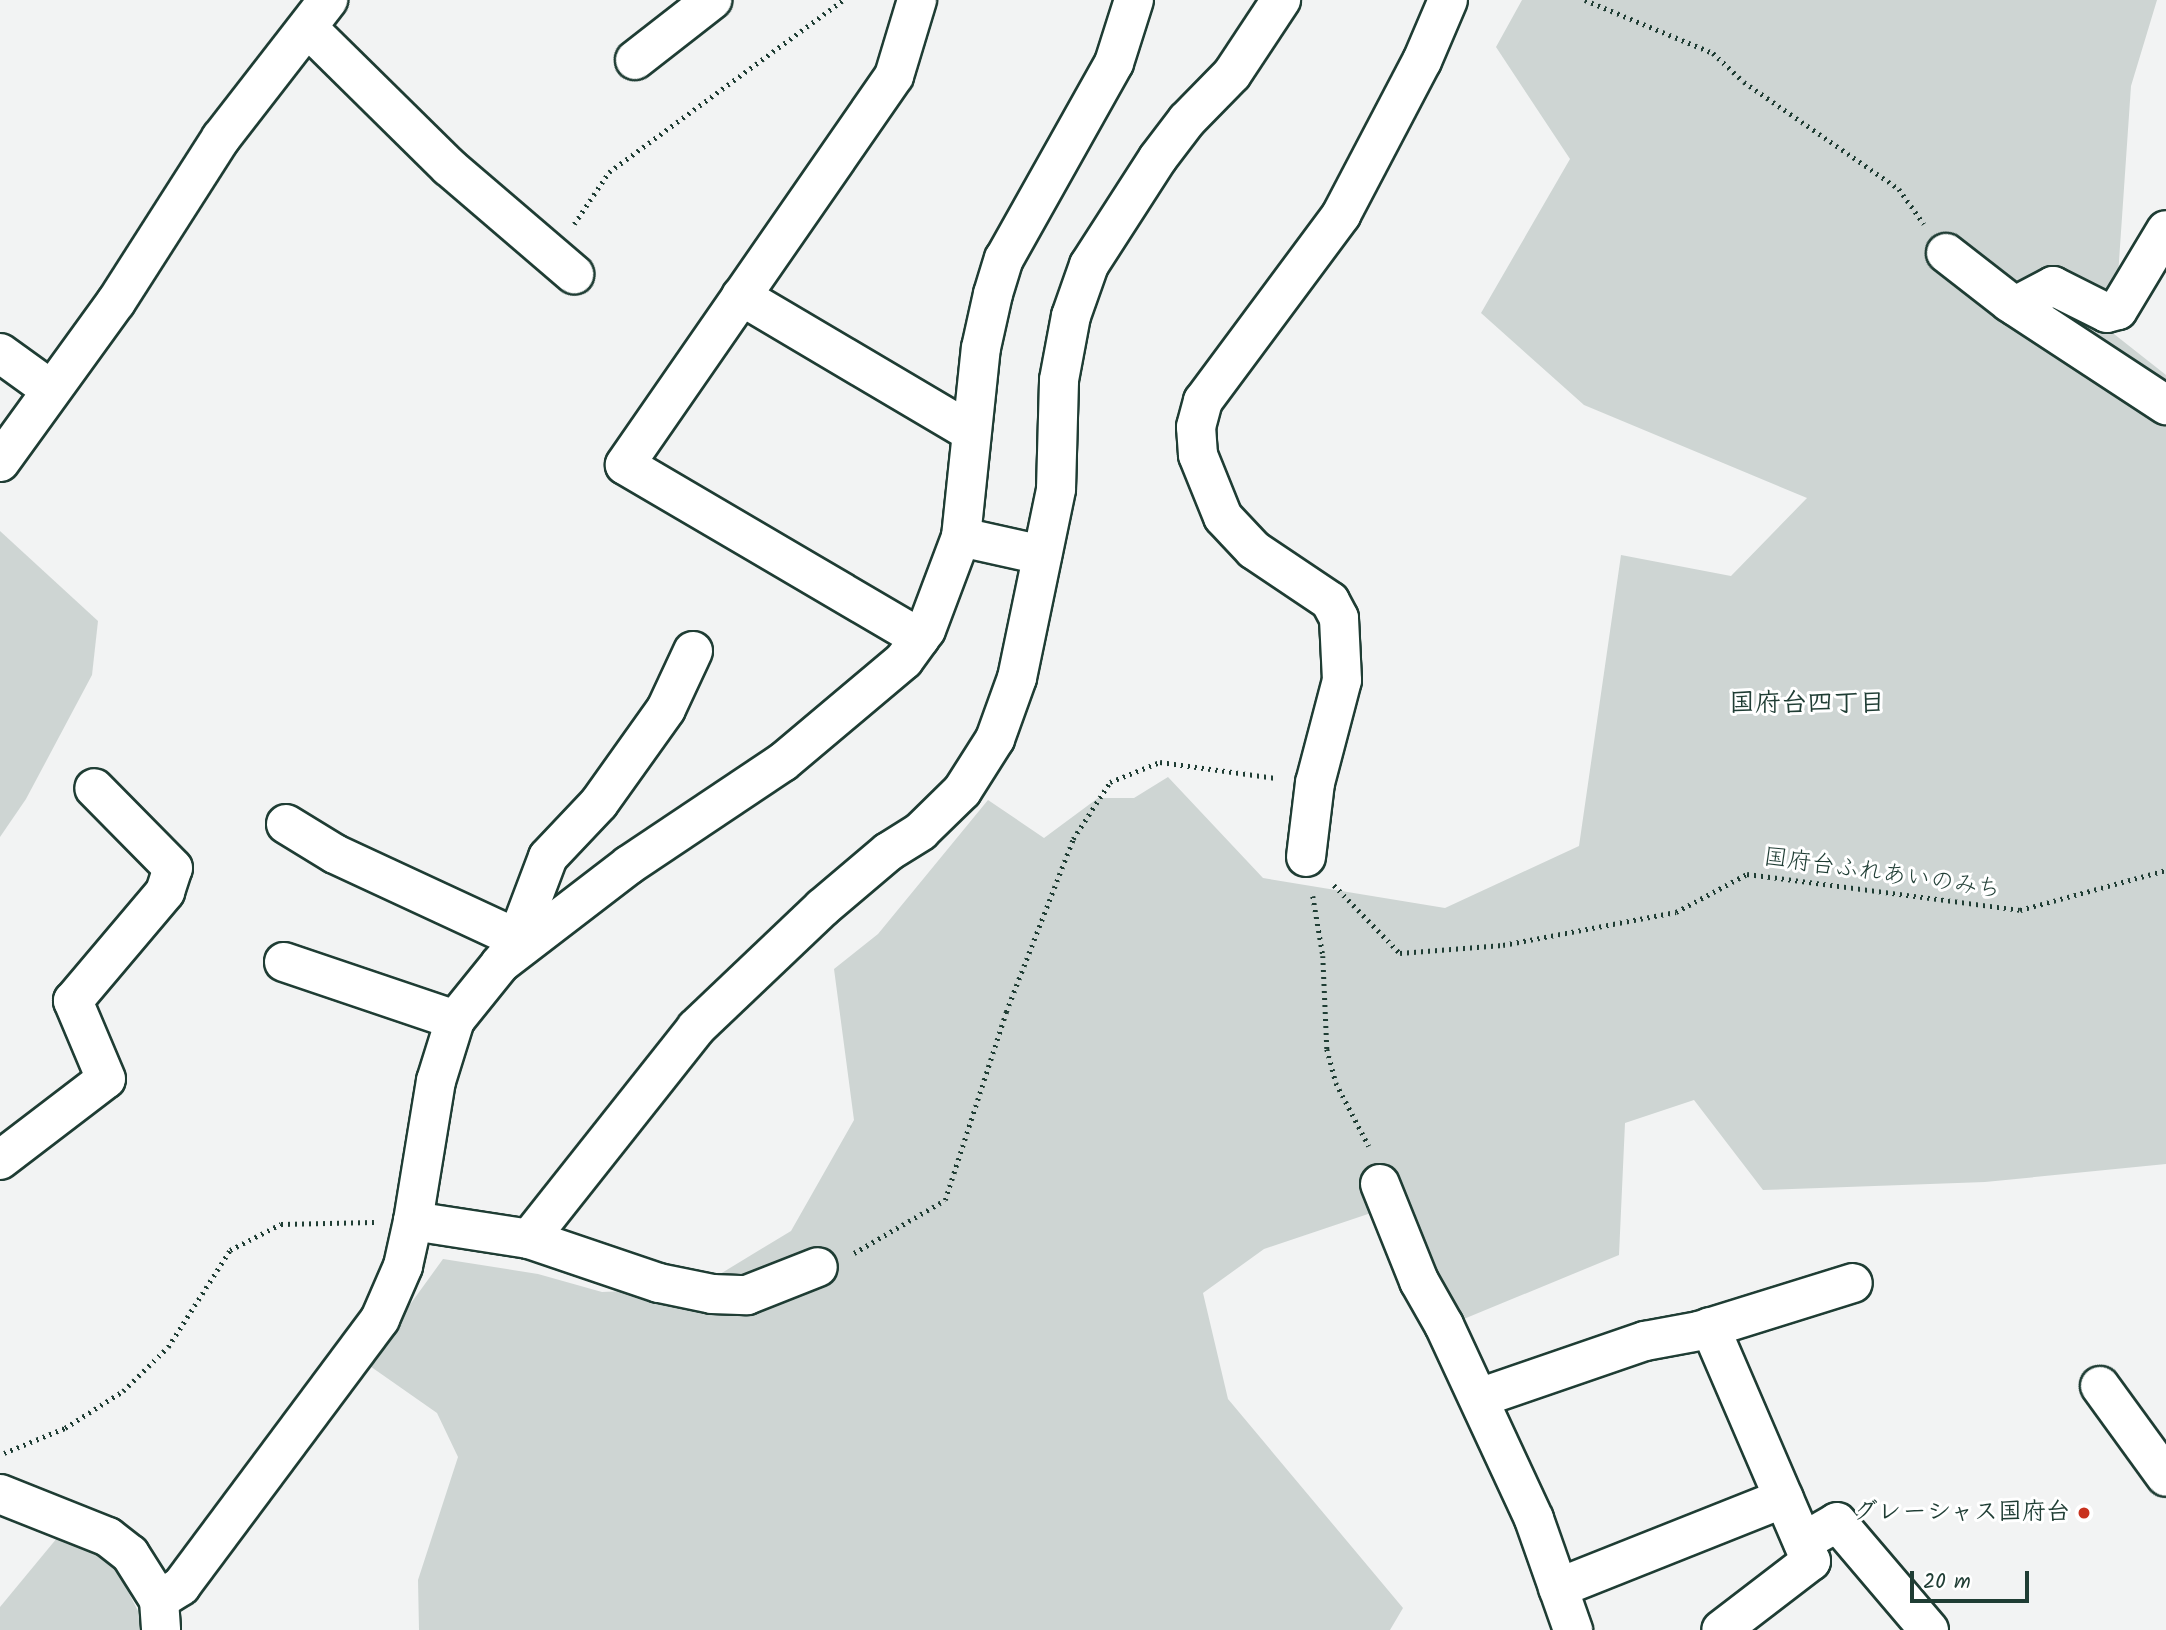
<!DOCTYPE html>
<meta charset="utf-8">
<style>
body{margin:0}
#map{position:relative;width:2166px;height:1630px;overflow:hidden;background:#f2f3f3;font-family:Kalam,"Klee One",sans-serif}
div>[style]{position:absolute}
.green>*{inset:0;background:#ced5d3}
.path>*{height:4.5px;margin-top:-2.25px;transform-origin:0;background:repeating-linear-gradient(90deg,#1f3d34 0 2px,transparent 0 7px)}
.roads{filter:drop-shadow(2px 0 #1f3d34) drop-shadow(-2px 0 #1f3d34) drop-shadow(0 2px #1f3d34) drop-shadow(0 -2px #1f3d34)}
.minor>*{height:38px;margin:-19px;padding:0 19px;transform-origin:19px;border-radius:19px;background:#fff}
.dots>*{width:19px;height:19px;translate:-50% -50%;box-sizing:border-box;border:4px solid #fff;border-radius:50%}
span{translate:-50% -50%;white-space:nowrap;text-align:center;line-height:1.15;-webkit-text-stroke:6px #fff;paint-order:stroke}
.street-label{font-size:24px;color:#1f3d34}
.poi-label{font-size:24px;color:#1f3d34;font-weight:700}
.right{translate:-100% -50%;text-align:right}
.neighbourhood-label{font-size:26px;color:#1f3d34;font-weight:700}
.scale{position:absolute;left:1910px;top:1571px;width:119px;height:32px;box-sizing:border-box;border:4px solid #1f3d34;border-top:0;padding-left:9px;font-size:21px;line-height:24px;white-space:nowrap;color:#1f3d34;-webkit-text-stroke:5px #fff;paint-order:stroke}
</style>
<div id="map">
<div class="green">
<div style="clip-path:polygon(1522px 0,2157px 0,2131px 86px,2114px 334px,2166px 375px,2166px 1164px,1985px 1182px,1763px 1190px,1694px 1100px,1625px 1123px,1619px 1255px,1454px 1323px,1374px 1212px,1264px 1249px,1203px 1293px,1228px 1399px,1403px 1608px,1390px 1630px,419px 1630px,418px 1580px,458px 1457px,437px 1413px,367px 1364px,443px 1259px,538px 1274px,602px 1292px,697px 1288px,791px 1231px,854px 1120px,834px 969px,878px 934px,988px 800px,1044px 838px,1098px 798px,1134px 798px,1168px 777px,1263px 878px,1445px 908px,1579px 846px,1621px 555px,1731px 576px,1807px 498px,1584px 405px,1481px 313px,1570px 159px,1496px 47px)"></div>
<div style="clip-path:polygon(0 531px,98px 621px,92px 675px,26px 799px,0 837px)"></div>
<div style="clip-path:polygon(62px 1532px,112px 1560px,140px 1615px,141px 1630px,0 1630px,0 1607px)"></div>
</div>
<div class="path">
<div style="left:1585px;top:0;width:139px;rotate:22.5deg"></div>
<div style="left:1713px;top:53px;width:42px;rotate:43.1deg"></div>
<div style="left:1744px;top:82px;width:188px;rotate:34.6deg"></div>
<div style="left:1899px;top:189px;width:43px;rotate:54.5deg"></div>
<div style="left:574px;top:224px;width:63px;rotate:-56.1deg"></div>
<div style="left:609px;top:172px;width:290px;rotate:-36.3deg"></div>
<div style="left:1334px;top:885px;width:95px;rotate:45.9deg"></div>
<div style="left:1400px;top:953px;width:103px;rotate:-4.4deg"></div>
<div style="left:1503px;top:945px;width:176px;rotate:-10.8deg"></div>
<div style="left:1676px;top:912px;width:81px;rotate:-28.2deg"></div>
<div style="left:1747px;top:874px;width:275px;rotate:7.5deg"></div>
<div style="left:2020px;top:910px;width:151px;rotate:-15.3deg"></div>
<div style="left:1313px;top:896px;width:61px;rotate:80.5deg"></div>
<div style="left:1323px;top:956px;width:93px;rotate:87.5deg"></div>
<div style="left:1327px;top:1049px;width:35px;rotate:75deg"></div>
<div style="left:1336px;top:1083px;width:71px;rotate:62.4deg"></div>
<div style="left:854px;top:1253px;width:105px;rotate:-30.2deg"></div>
<div style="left:945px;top:1200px;width:198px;rotate:-72deg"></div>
<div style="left:1006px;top:1012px;width:186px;rotate:-68.8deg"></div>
<div style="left:1073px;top:839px;width:68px;rotate:-57deg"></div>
<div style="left:1110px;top:782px;width:54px;rotate:-21.8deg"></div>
<div style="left:1160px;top:762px;width:117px;rotate:7.9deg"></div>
<div style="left:4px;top:1453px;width:66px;rotate:-22.3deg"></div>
<div style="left:65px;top:1428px;width:69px;rotate:-32.5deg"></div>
<div style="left:123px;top:1391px;width:63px;rotate:-44.4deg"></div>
<div style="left:168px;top:1347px;width:115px;rotate:-57.4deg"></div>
<div style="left:230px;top:1250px;width:57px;rotate:-27deg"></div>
<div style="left:281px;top:1224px;width:93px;rotate:-1.2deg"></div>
</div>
<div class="roads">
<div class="minor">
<div style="left:917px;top:0;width:79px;rotate:106.8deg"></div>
<div style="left:894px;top:76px;width:473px;rotate:124.7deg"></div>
<div style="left:625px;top:465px;width:342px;rotate:30.4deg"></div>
<div style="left:308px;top:28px;width:198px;rotate:44.6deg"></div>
<div style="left:449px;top:167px;width:165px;rotate:40.6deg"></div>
<div style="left:635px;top:60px;width:98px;rotate:-37.9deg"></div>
<div style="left:1946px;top:253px;width:80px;rotate:37.9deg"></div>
<div style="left:2009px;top:302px;width:188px;rotate:33.3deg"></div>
<div style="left:741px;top:296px;width:267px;rotate:30.6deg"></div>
<div style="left:2015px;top:306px;width:43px;rotate:-27.8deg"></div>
<div style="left:2053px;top:286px;width:60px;rotate:26.6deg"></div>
<div style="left:2107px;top:313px;width:11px;rotate:-15deg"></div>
<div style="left:2118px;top:310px;width:93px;rotate:-59deg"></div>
<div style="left:0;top:353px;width:62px;rotate:35.8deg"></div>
<div style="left:0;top:462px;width:198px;rotate:-54.1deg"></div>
<div style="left:116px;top:302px;width:195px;rotate:-57.4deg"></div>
<div style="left:221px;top:138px;width:175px;rotate:-52.2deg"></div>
<div style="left:961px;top:537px;width:83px;rotate:12.5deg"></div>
<div style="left:286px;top:824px;width:57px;rotate:31.5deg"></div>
<div style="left:335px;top:854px;width:202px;rotate:24.9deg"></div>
<div style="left:1306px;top:857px;width:75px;rotate:-83.1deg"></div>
<div style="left:1315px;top:783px;width:106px;rotate:-75.3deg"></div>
<div style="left:1342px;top:680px;width:62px;rotate:-92.8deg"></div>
<div style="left:1339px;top:618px;width:19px;rotate:-118deg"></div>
<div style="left:1330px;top:601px;width:92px;rotate:-146.1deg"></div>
<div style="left:1254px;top:550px;width:45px;rotate:-133.2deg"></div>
<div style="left:1223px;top:517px;width:67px;rotate:-112deg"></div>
<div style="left:1198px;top:455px;width:28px;rotate:-94deg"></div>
<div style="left:1196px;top:427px;width:27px;rotate:-75deg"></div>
<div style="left:1203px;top:401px;width:232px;rotate:-53.4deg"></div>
<div style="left:1341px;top:215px;width:174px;rotate:-62.3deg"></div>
<div style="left:1422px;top:61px;width:66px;rotate:-66.9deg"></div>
<div style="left:284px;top:962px;width:181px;rotate:18.7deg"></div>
<div style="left:500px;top:964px;width:163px;rotate:-37.5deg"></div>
<div style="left:629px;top:865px;width:185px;rotate:-33.8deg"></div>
<div style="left:783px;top:762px;width:158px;rotate:-40.1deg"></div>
<div style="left:904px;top:660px;width:37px;rotate:-54deg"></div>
<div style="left:926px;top:630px;width:99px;rotate:-69.4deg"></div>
<div style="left:961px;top:537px;width:190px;rotate:-84deg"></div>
<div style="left:981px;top:348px;width:55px;rotate:-77.5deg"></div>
<div style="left:993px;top:294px;width:37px;rotate:-73deg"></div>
<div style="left:1004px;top:259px;width:225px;rotate:-60.7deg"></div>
<div style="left:1114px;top:63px;width:66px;rotate:-72.4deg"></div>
<div style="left:0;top:1160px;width:133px;rotate:-37.4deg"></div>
<div style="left:106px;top:1079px;width:85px;rotate:-112.9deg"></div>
<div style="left:73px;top:1001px;width:143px;rotate:-49.8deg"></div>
<div style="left:165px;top:892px;width:25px;rotate:-72deg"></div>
<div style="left:173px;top:868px;width:112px;rotate:-134.6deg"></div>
<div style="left:1380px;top:1184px;width:105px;rotate:68.1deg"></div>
<div style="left:1419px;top:1281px;width:51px;rotate:60.4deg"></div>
<div style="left:1444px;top:1325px;width:214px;rotate:65.1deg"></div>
<div style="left:1534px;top:1519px;width:118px;rotate:70.6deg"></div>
<div style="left:413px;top:1221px;width:142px;rotate:-80.7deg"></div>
<div style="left:436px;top:1081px;width:64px;rotate:-72.7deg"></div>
<div style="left:455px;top:1020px;width:94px;rotate:-51.1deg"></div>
<div style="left:514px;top:947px;width:96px;rotate:-69.3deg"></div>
<div style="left:548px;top:857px;width:74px;rotate:-46.6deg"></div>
<div style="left:599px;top:803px;width:115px;rotate:-54.5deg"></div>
<div style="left:666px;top:709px;width:64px;rotate:-65deg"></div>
<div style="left:529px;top:1239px;width:137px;rotate:18.7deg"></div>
<div style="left:659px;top:1283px;width:54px;rotate:11.7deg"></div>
<div style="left:712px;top:1294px;width:35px;rotate:2deg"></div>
<div style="left:747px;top:1295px;width:76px;rotate:-21.5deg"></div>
<div style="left:1710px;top:1327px;width:255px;rotate:66.7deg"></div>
<div style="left:1811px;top:1561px;width:113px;rotate:142.5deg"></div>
<div style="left:2100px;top:1386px;width:112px;rotate:54deg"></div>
<div style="left:1479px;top:1398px;width:176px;rotate:-19deg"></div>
<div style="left:1645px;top:1341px;width:55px;rotate:-10.5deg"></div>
<div style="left:1699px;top:1331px;width:161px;rotate:-17.3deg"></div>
<div style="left:0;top:1494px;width:116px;rotate:21.7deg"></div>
<div style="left:108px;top:1537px;width:28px;rotate:38deg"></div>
<div style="left:130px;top:1554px;width:54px;rotate:57.8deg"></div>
<div style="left:159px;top:1600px;width:30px;rotate:86deg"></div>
<div style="left:1803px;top:1542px;width:39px;rotate:-30deg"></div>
<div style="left:1837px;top:1522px;width:142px;rotate:49.6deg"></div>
<div style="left:1558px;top:1588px;width:243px;rotate:-21.7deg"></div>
<div style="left:159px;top:1600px;width:26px;rotate:-32deg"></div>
<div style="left:181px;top:1586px;width:333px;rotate:-53.3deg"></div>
<div style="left:380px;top:1319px;width:58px;rotate:-66.5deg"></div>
<div style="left:403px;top:1266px;width:46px;rotate:-77.5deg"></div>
<div style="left:413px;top:1221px;width:117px;rotate:8.8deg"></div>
<div style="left:529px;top:1239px;width:269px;rotate:-51.6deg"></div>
<div style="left:696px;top:1028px;width:174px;rotate:-43.6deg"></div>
<div style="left:822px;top:908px;width:87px;rotate:-40.3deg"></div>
<div style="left:888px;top:852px;width:39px;rotate:-32deg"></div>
<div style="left:921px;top:831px;width:57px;rotate:-44.3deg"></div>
<div style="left:962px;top:791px;width:62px;rotate:-57.6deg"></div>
<div style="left:995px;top:739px;width:65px;rotate:-70.2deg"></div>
<div style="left:1017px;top:678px;width:193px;rotate:-78.3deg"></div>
<div style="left:1056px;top:489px;width:109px;rotate:-88.4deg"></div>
<div style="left:1059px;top:380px;width:65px;rotate:-79.4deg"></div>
<div style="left:1071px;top:316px;width:54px;rotate:-70.6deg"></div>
<div style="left:1089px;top:265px;width:127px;rotate:-57.2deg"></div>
<div style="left:1158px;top:158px;width:48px;rotate:-52.7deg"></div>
<div style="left:1187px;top:120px;width:64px;rotate:-45.6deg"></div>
<div style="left:1232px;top:74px;width:89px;rotate:-56.5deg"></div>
</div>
</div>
<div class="dots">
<div style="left:2084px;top:1513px;background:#c8321e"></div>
</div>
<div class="street-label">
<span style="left:1882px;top:874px;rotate:8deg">国府台ふれあいのみち</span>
</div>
<div class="poi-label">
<span class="right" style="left:2070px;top:1513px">グレーシャス国府台</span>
</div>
<div class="neighbourhood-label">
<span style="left:1807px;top:705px">国府台四丁目</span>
</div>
<div class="scale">20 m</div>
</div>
